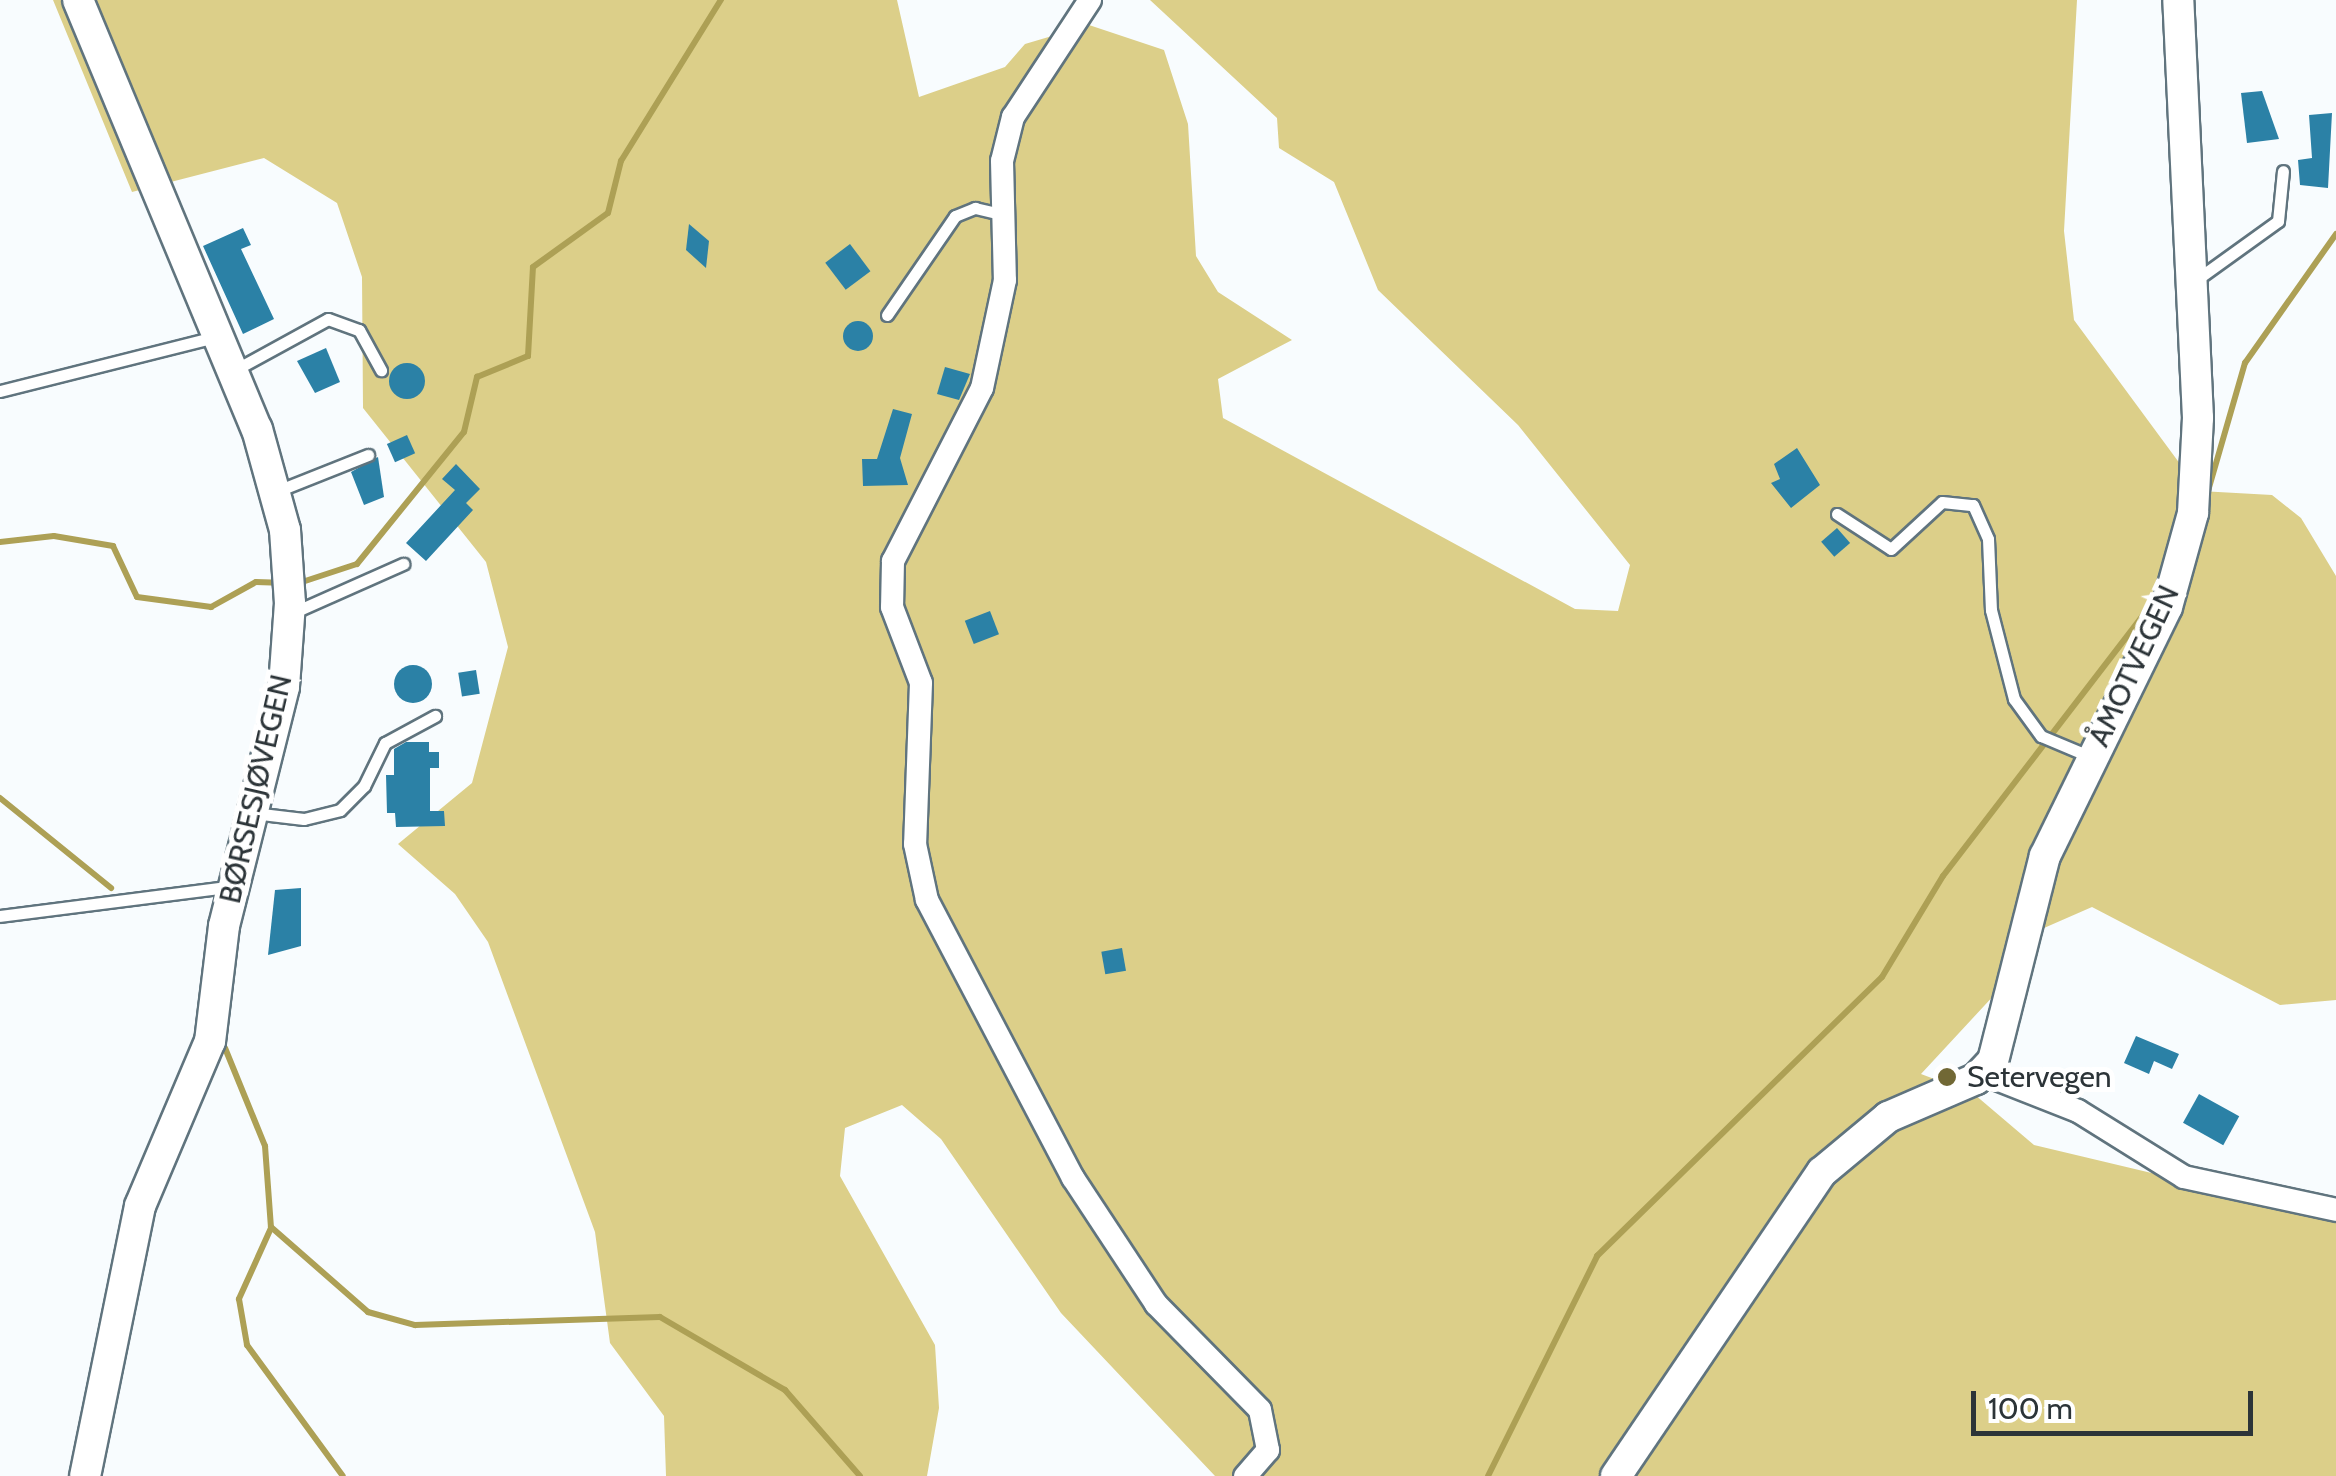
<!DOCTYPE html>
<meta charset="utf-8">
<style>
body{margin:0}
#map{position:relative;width:2336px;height:1476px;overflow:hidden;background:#f8fcfe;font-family:Cabin,sans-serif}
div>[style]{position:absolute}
.green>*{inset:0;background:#dccf89}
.stream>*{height:6px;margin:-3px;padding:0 3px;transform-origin:3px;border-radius:3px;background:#ada055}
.building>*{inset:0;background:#2b81a6;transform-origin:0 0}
.round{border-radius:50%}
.roads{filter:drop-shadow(2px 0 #60747e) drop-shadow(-2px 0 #60747e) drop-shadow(0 2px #60747e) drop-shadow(0 -2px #60747e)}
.lane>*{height:11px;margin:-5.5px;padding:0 5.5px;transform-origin:5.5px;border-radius:5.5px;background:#fff}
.street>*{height:22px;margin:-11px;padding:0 11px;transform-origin:11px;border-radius:11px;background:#fff}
.secondary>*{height:30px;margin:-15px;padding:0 15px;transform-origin:15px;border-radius:15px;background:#fff}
.dots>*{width:28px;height:28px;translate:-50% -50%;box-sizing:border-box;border:5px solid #fff;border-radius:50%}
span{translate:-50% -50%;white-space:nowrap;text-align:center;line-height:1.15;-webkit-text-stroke:10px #fff;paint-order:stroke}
.street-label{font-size:30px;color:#2c3438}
.poi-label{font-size:30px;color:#2c3438}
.left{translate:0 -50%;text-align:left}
.scale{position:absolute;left:1971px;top:1391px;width:282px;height:45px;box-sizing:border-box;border:5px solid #2c3438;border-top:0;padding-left:12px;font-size:30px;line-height:35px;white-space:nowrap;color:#2c3438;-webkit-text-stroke:8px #fff;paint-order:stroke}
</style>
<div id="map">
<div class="green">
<div style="clip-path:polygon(53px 0,897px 0,919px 97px,1005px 67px,1025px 44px,1089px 25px,1164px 50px,1188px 124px,1196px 256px,1218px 292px,1292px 340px,1218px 379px,1223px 418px,1575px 609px,1618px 611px,1630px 565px,1518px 425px,1378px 290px,1334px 182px,1279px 148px,1277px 118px,1150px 0,2077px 0,2064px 231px,2074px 320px,2200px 491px,2272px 495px,2301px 518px,2336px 576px,2336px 1000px,2280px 1005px,2092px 907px,2010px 943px,1997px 992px,1921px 1074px,1974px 1094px,2034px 1145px,2336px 1217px,2336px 1476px,1215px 1476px,1061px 1313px,941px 1139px,902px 1105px,845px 1128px,840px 1176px,935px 1345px,939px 1408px,927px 1476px,666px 1476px,664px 1416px,610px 1343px,595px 1232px,488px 942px,455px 894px,398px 844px,472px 783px,508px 647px,486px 562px,363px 408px,362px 277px,337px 203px,264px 158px,132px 192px)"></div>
</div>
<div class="stream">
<div style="left:2206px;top:498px;width:141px;rotate:-73.9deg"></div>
<div style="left:2245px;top:363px;width:158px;rotate:-54.8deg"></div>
<div style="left:0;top:542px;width:54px;rotate:-6.3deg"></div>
<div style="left:54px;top:536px;width:60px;rotate:9.6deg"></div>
<div style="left:113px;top:546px;width:56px;rotate:64.8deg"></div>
<div style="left:137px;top:597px;width:75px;rotate:7.7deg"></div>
<div style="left:211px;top:607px;width:51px;rotate:-29.1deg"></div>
<div style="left:256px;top:582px;width:23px;rotate:2deg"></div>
<div style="left:296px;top:584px;width:64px;rotate:-18.2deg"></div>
<div style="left:357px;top:564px;width:170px;rotate:-51deg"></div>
<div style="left:464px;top:432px;width:57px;rotate:-76.7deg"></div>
<div style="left:477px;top:377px;width:55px;rotate:-22.4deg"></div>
<div style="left:528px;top:356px;width:89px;rotate:-86.8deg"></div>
<div style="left:533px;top:267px;width:92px;rotate:-35.8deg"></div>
<div style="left:608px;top:213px;width:54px;rotate:-76deg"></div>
<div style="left:621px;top:161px;width:190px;rotate:-58.2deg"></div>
<div style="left:0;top:798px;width:143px;rotate:39deg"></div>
<div style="left:225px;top:1048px;width:106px;rotate:67.8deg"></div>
<div style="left:265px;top:1146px;width:81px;rotate:85.8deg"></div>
<div style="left:271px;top:1227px;width:129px;rotate:41.2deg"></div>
<div style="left:368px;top:1312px;width:49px;rotate:15.5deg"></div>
<div style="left:415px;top:1325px;width:245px;rotate:-1.9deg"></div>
<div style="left:660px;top:1317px;width:145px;rotate:30.3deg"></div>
<div style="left:785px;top:1390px;width:114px;rotate:48.9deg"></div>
<div style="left:271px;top:1228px;width:78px;rotate:114.3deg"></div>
<div style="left:239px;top:1299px;width:47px;rotate:80.1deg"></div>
<div style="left:247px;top:1345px;width:162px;rotate:53.8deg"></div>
<div style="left:1488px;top:1476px;width:246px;rotate:-63.6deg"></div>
<div style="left:1597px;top:1256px;width:399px;rotate:-44.4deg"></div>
<div style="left:1882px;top:977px;width:118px;rotate:-58.9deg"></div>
<div style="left:1943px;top:876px;width:350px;rotate:-52.5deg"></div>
</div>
<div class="building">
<div style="clip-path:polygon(2262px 91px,2279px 139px,2247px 143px,2241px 93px)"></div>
<div style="clip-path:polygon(2332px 113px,2328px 188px,2300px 185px,2298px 160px,2312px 158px,2309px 115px)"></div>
<div style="clip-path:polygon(689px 224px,709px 241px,706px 268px,686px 250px)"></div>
<div style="clip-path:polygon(243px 228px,251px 245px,241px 249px,274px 319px,243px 334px,203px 246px)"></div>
<div style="left:850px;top:244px;width:34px;height:31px;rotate:53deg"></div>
<div class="round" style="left:843px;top:321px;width:30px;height:30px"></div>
<div style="clip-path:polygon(326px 348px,340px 382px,315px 393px,297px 361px)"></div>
<div class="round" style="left:389px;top:363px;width:36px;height:36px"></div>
<div style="clip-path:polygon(945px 367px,970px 374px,959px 400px,937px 394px)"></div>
<div style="clip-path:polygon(893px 409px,912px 414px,900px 458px,908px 485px,863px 486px,862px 459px,877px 459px)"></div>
<div style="left:407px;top:435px;width:20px;height:22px;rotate:66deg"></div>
<div style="clip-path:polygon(1797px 448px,1820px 485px,1791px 508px,1771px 483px,1780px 479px,1774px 464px)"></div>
<div style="clip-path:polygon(378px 457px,384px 497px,364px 505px,351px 472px)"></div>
<div style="clip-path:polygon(456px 464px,480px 489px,466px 503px,473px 510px,426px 561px,406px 543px,455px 490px,442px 479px)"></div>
<div style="left:1837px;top:528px;width:20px;height:21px;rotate:49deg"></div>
<div style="left:990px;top:611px;width:25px;height:27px;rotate:69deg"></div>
<div class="round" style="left:394px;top:665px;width:38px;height:38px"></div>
<div style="left:476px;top:670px;width:24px;height:18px;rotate:81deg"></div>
<div style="clip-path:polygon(406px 742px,429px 742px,429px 752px,439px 752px,439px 768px,430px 768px,430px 811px,444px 811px,445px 826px,396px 827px,395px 813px,387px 813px,386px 775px,394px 775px,394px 749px)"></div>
<div style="clip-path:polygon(301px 888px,301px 946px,268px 955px,275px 890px)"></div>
<div style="left:1122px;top:948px;width:23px;height:21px;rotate:80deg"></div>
<div style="clip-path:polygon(2136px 1036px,2179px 1054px,2172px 1069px,2154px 1061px,2149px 1074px,2124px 1063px)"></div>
<div style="left:2199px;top:1094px;width:46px;height:33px;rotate:29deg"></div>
</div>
<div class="roads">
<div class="lane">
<div style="left:2196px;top:280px;width:101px;rotate:-35.7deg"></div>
<div style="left:2278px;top:221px;width:50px;rotate:-84.3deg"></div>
<div style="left:887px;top:315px;width:120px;rotate:-55.5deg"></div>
<div style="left:955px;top:216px;width:22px;rotate:-22deg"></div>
<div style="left:975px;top:208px;width:28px;rotate:13deg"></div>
<div style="left:233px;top:371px;width:108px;rotate:-28.7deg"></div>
<div style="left:328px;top:319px;width:33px;rotate:20deg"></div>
<div style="left:359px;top:330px;width:46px;rotate:61.2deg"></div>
<div style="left:0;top:391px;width:222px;rotate:-14.1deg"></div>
<div style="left:277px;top:491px;width:98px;rotate:-21.6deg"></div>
<div style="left:1837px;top:514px;width:64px;rotate:32.9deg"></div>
<div style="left:1891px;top:549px;width:69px;rotate:-42.7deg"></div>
<div style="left:1942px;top:502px;width:31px;rotate:6deg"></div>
<div style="left:1973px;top:505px;width:37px;rotate:66deg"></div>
<div style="left:1988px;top:539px;width:71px;rotate:87.6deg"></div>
<div style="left:1991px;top:610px;width:92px;rotate:75.5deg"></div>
<div style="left:2014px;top:699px;width:46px;rotate:53.9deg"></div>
<div style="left:2041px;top:736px;width:54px;rotate:22.8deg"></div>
<div style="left:290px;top:614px;width:124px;rotate:-23.9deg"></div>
<div style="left:253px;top:813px;width:51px;rotate:6.7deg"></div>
<div style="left:304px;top:819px;width:37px;rotate:-14deg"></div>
<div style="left:340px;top:810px;width:34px;rotate:-45deg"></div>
<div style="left:364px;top:786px;width:48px;rotate:-64deg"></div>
<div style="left:385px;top:743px;width:57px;rotate:-28.4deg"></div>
<div style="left:0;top:916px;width:235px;rotate:-7.3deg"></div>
</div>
<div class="street">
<div style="left:1090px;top:0;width:140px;rotate:123.3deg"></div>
<div style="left:1013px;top:117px;width:45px;rotate:104deg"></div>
<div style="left:1002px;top:161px;width:119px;rotate:88.6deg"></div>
<div style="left:1005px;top:280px;width:110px;rotate:102deg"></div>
<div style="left:982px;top:388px;width:195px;rotate:117.2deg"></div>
<div style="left:893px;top:561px;width:46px;rotate:91.2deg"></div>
<div style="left:892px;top:607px;width:81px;rotate:69.1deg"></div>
<div style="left:921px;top:683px;width:161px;rotate:92.1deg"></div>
<div style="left:915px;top:844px;width:57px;rotate:77.9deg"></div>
<div style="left:927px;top:900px;width:314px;rotate:62.3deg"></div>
<div style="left:1073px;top:1178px;width:151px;rotate:56.6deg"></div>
<div style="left:1156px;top:1304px;width:148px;rotate:45.5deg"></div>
<div style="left:1260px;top:1410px;width:41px;rotate:78.7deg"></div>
<div style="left:1268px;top:1450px;width:35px;rotate:131deg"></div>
<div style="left:1984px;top:1074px;width:101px;rotate:21.5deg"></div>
<div style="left:2078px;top:1111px;width:125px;rotate:31.9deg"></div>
<div style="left:2184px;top:1177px;width:156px;rotate:12.2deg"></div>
</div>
<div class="secondary">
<div style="left:78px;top:0;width:465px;rotate:67.4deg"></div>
<div style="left:257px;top:429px;width:105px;rotate:74.5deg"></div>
<div style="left:285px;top:530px;width:73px;rotate:86.1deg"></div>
<div style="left:290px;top:603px;width:84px;rotate:94.1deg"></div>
<div style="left:284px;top:687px;width:246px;rotate:104.1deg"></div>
<div style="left:224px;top:926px;width:116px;rotate:96.9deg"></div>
<div style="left:210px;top:1041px;width:179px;rotate:113deg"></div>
<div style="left:140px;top:1206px;width:276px;rotate:101.5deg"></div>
<div style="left:1616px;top:1476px;width:367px;rotate:-55.9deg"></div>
<div style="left:1822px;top:1172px;width:86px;rotate:-39.8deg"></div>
<div style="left:1888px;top:1117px;width:96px;rotate:-23.4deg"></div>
<div style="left:1976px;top:1079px;width:25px;rotate:-47deg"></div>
<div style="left:1993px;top:1061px;width:211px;rotate:-75.8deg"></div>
<div style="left:2045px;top:856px;width:277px;rotate:-63.9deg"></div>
<div style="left:2167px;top:607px;width:98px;rotate:-74.5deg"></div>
<div style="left:2193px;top:513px;width:95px;rotate:-87deg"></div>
<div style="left:2198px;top:418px;width:418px;rotate:-92.7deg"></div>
</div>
</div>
<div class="dots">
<div style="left:1947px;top:1077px;background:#716835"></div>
</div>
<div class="street-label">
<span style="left:2134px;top:666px;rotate:-65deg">ÅMOTVEGEN</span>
<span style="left:256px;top:789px;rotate:-77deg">BØRSESJØVEGEN</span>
</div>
<div class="poi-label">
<span class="left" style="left:1967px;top:1077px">Setervegen</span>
</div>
<div class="scale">100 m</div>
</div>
